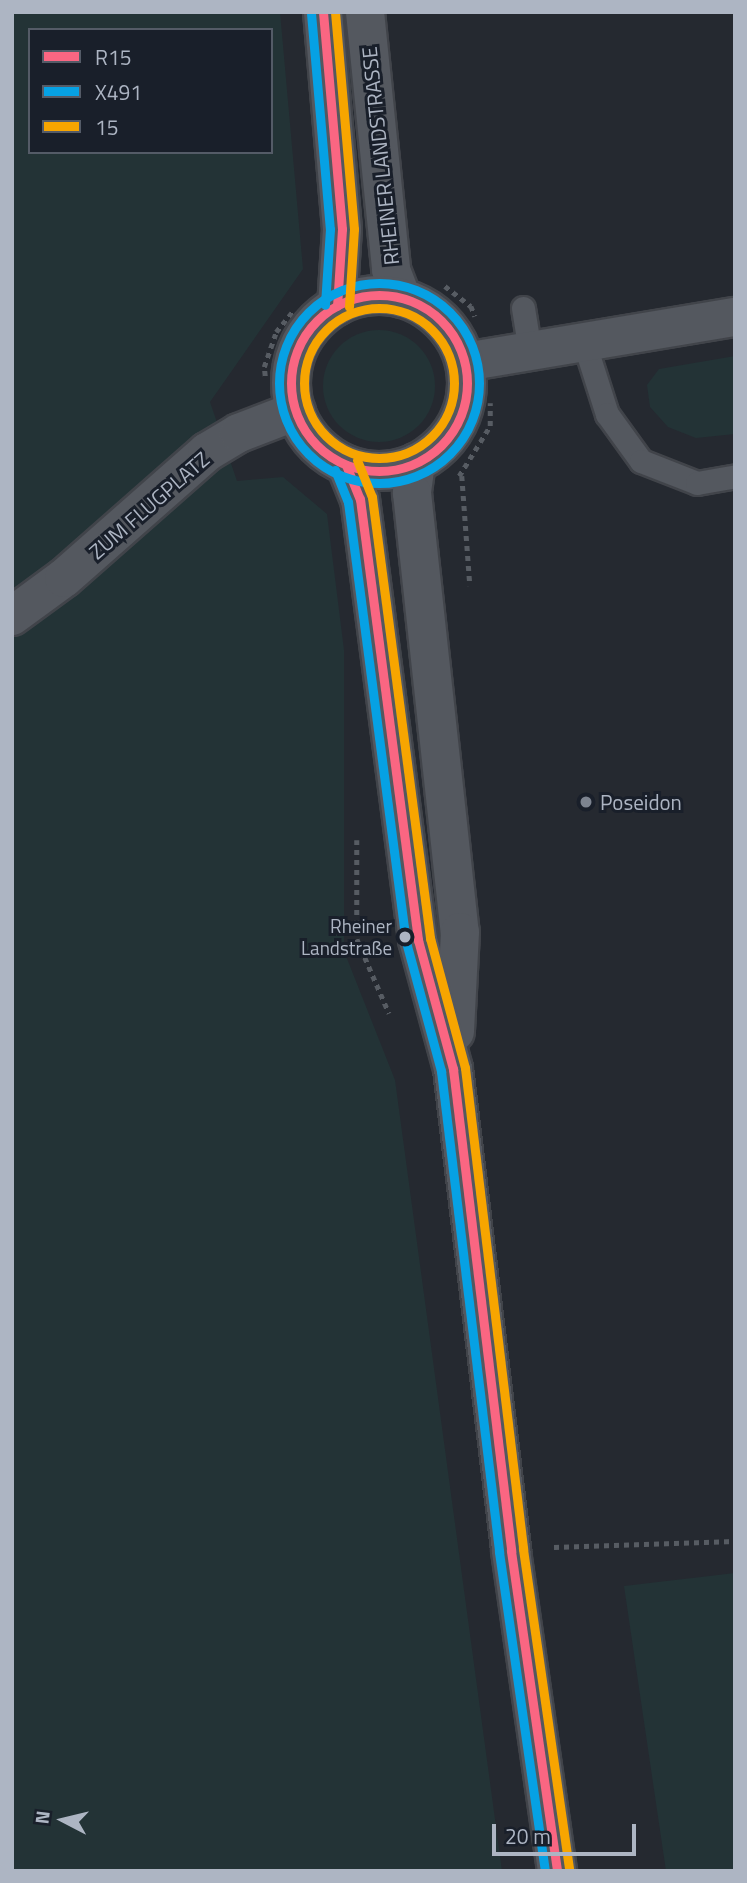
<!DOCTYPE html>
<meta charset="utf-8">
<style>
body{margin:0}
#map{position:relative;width:747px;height:1883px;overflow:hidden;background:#252930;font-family:"Titillium Web",sans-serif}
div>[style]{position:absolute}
.green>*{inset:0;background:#233336}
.round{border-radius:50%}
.path>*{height:4.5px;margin-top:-2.25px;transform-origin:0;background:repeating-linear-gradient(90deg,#575c63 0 5px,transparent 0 10px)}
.roads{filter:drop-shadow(2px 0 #41444a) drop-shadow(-2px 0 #41444a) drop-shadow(0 2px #41444a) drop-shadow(0 -2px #41444a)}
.service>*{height:23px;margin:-11.5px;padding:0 11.5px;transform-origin:11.5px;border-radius:11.5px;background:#54585f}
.minor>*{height:38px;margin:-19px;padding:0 19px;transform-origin:19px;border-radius:19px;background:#54585f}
.tertiary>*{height:38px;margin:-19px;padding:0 19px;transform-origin:19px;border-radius:19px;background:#54585f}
.tertiary>.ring{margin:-19px;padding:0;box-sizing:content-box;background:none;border:38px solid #54585f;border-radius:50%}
.bus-1>*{height:9px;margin:-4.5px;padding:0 4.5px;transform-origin:4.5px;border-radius:4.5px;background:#fa6682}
.bus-1>.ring{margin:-4.5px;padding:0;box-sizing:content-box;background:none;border:9px solid #fa6682;border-radius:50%}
.bus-2>*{height:9px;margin:-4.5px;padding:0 4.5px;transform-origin:4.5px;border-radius:4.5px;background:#06a1e4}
.bus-2>.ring{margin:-4.5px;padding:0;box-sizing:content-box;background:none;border:9px solid #06a1e4;border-radius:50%}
.bus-3>*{height:9px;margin:-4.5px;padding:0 4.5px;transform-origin:4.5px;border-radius:4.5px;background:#f7a500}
.bus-3>.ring{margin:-4.5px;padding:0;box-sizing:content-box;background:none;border:9px solid #f7a500;border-radius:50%}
.dots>*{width:19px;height:19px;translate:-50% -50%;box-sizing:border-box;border:4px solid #191f2a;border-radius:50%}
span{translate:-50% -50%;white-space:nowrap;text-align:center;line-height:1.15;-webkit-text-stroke:6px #191f2a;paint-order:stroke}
.bus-label{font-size:19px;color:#adb5c3}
.right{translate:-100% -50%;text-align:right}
.street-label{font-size:21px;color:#adb5c3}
.poi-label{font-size:21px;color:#adb5c3}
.left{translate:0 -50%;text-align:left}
.frame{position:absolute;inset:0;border:14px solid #adb5c3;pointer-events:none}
.legend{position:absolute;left:28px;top:28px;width:245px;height:126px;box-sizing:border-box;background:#191f2a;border:2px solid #545b67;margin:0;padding:9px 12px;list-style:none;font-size:21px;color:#adb5c3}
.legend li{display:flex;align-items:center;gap:14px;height:35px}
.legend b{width:35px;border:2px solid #545b67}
.north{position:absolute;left:28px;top:1785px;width:70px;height:70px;-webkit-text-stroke:5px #191f2a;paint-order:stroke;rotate:277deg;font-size:19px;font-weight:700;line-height:28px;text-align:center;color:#adb5c3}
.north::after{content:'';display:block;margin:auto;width:24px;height:32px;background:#adb5c3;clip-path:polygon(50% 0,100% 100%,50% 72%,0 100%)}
.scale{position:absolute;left:492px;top:1824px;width:144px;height:32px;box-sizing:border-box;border:4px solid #adb5c3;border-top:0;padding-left:9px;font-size:21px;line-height:24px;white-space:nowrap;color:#adb5c3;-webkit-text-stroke:5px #191f2a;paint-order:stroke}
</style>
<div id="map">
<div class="green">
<div style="clip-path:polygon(evenodd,12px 12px,280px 12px,303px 269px,210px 402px,237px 481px,283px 477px,327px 514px,344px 650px,344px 951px,395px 1080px,502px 1871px,12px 1871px,12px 12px,30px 30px,271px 30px,271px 152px,30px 152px,30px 30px)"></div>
<div class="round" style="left:323px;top:330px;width:112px;height:112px"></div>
<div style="clip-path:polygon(735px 356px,735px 434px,696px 438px,668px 427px,650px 407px,647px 385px,659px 369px)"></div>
<div style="clip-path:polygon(735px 1573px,735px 1871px,666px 1871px,624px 1586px)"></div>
</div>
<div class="path">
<div style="left:445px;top:286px;width:33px;rotate:38deg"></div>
<div style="left:471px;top:306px;width:11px;rotate:68deg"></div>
<div style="left:265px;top:376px;width:9px;rotate:-96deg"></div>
<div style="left:264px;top:367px;width:37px;rotate:-71deg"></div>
<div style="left:276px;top:332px;width:26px;rotate:-51deg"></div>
<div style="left:459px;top:476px;width:59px;rotate:-58.2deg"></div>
<div style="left:490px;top:426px;width:23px;rotate:-90deg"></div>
<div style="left:462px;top:476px;width:110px;rotate:85.8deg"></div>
<div style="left:357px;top:840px;width:99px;rotate:90deg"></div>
<div style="left:357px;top:939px;width:81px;rotate:66.6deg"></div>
<div style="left:554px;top:1547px;width:181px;rotate:-1.9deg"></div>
</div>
<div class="roads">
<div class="service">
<div style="left:523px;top:308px;width:44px;rotate:80.8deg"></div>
<div style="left:584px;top:342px;width:76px;rotate:72.3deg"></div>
<div style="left:607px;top:414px;width:58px;rotate:54.1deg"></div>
<div style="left:641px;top:461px;width:60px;rotate:21.4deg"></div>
<div style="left:697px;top:483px;width:39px;rotate:-10deg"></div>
</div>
<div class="minor">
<div style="left:465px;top:362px;width:274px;rotate:-9.5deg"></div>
</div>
<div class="tertiary">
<div style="left:323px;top:12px;width:218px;rotate:85deg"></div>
<div style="left:342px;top:229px;width:77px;rotate:93.7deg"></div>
<div style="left:365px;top:12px;width:259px;rotate:84.2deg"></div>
<div style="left:391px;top:270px;width:30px;rotate:69deg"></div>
<div class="ring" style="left:291px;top:295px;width:138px;height:138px"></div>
<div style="left:416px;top:463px;width:30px;rotate:98deg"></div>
<div style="left:412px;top:493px;width:442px;rotate:83.8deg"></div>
<div style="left:460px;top:932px;width:100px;rotate:92.9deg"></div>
<div style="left:346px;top:465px;width:37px;rotate:68deg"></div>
<div style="left:360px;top:499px;width:445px;rotate:82.5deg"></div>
<div style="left:418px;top:940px;width:134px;rotate:74.8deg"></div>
<div style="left:453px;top:1069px;width:485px;rotate:83.1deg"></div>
<div style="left:511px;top:1551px;width:323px;rotate:81.8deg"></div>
<div style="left:12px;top:616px;width:64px;rotate:-36.2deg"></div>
<div style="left:64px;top:578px;width:191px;rotate:-41.4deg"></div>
<div style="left:207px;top:452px;width:37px;rotate:-31deg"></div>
<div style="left:239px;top:433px;width:61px;rotate:-21.1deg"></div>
</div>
</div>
<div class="bus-1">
<div style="left:323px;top:12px;width:218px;rotate:85deg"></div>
<div style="left:342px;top:229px;width:77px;rotate:93.7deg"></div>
<div class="ring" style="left:291px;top:295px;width:167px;height:167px"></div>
<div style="left:346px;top:465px;width:37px;rotate:68deg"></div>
<div style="left:360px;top:499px;width:445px;rotate:82.5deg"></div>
<div style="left:418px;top:940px;width:134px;rotate:74.8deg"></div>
<div style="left:453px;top:1069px;width:485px;rotate:83.1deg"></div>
<div style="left:511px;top:1551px;width:323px;rotate:81.8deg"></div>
</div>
<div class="bus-2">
<div style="left:311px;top:13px;width:217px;rotate:85deg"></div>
<div style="left:330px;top:229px;width:76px;rotate:93.8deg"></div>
<div class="ring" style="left:279px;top:283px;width:191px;height:191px"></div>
<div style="left:335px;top:470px;width:35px;rotate:68deg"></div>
<div style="left:348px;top:502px;width:444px;rotate:82.5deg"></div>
<div style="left:406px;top:942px;width:134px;rotate:74.8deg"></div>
<div style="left:441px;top:1071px;width:484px;rotate:83.1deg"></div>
<div style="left:499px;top:1552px;width:322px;rotate:81.8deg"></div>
</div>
<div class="bus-3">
<div style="left:335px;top:12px;width:218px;rotate:85deg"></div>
<div style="left:354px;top:229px;width:78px;rotate:93.7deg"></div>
<div class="ring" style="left:304px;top:308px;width:141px;height:141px"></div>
<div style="left:357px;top:460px;width:40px;rotate:68deg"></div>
<div style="left:372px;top:497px;width:445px;rotate:82.5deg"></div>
<div style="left:430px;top:938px;width:135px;rotate:74.9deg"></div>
<div style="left:465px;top:1068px;width:484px;rotate:83.1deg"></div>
<div style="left:523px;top:1549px;width:323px;rotate:81.8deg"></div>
</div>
<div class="dots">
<div style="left:586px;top:802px;background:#7d8490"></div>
<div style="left:405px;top:937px;background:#adb5c3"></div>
</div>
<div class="bus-label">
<span class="right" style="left:392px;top:937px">Rheiner<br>Landstraße</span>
</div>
<div class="street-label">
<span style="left:380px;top:156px;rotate:-96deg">RHEINER LANDSTRASSE</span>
<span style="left:149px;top:505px;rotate:-41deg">ZUM FLUGPLATZ</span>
</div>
<div class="poi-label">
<span class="left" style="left:600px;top:802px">Poseidon</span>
</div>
<div class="frame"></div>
<ul class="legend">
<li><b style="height:9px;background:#fa6682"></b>R15</li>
<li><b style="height:9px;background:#06a1e4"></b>X491</li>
<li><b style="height:9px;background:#f7a500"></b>15</li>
</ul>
<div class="north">N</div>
<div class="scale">20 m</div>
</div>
